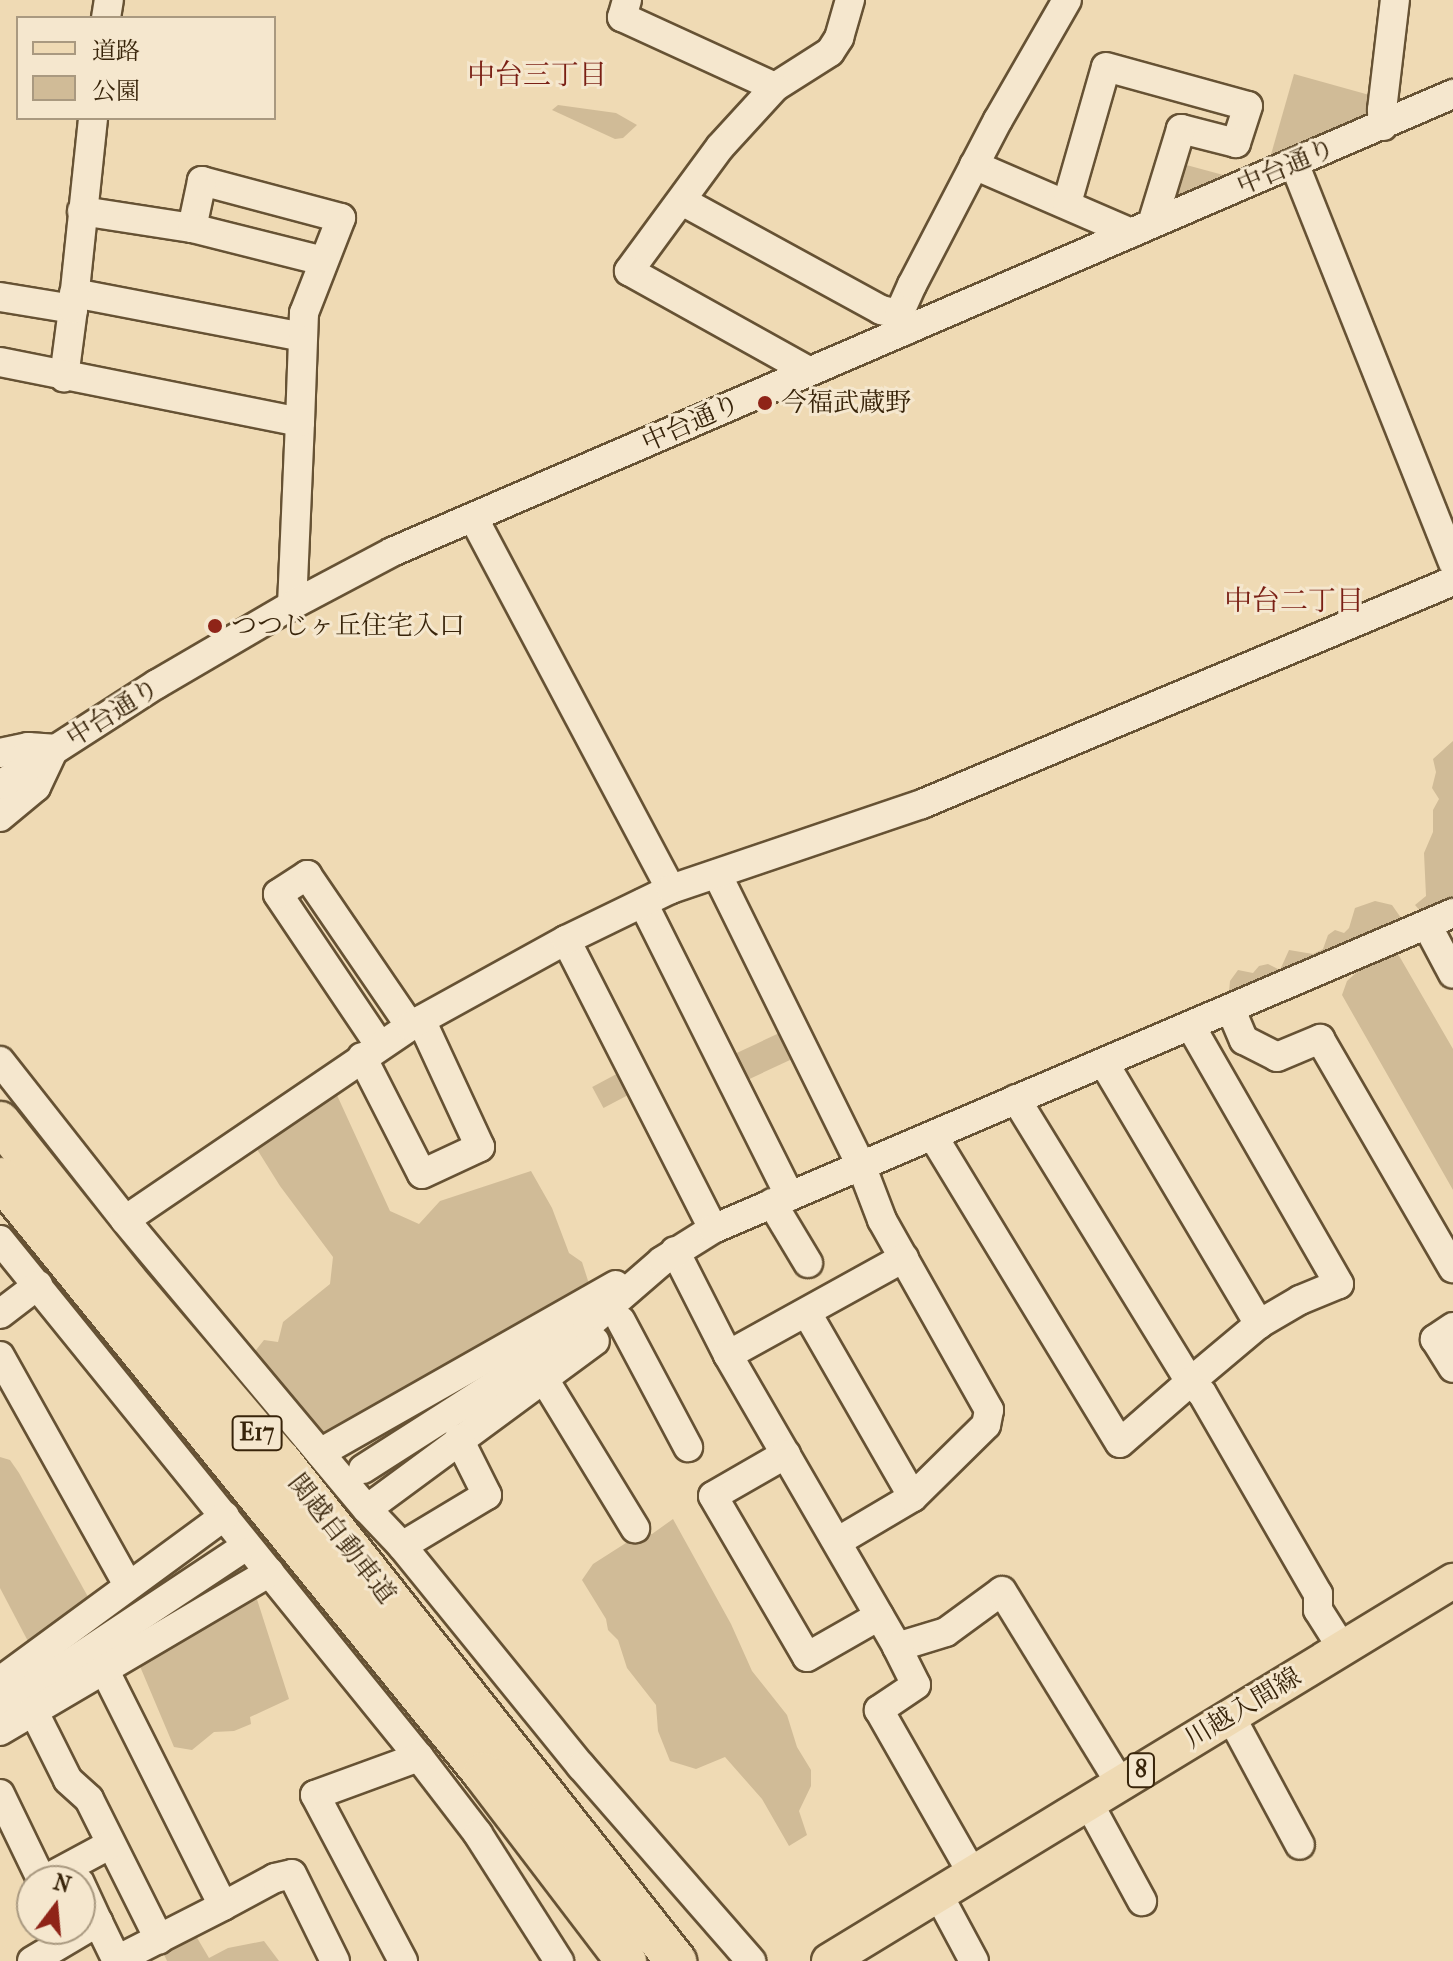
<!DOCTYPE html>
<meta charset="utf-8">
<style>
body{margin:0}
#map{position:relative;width:1453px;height:1961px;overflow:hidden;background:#efdab4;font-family:"IM FELL French Canon","Noto Serif JP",serif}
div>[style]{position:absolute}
.green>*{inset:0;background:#d0bb97;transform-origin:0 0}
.roads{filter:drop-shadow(2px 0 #665234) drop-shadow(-2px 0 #665234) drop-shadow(0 2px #665234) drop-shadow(0 -2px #665234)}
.minor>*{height:28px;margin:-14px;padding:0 14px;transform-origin:14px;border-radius:14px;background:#f5e7ce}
.major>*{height:34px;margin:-17px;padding:0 17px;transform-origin:17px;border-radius:17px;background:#efdab4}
.highway>*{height:40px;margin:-20px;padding:0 20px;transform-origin:20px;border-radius:20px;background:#efdab4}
.dots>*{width:22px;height:22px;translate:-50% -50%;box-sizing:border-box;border:4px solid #f5e7ce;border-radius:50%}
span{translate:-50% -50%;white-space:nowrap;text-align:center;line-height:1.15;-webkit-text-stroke:6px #f5e7ce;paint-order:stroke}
.shield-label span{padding:2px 6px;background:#f5e7ce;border:2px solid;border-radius:6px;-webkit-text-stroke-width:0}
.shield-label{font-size:24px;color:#38240a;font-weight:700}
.street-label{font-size:26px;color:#38240a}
.poi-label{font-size:26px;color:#38240a}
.left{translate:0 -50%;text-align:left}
.neighbourhood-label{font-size:28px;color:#7a1f14}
.legend{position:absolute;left:16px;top:16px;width:260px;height:104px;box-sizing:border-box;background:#f5e7ce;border:2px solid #a99980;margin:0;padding:10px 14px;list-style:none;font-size:24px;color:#38240a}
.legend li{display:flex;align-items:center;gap:16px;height:40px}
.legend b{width:40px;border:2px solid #a99980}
.north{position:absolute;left:16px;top:1865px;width:80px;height:80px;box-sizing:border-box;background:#f5e7ce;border:2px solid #a99980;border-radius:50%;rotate:16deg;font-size:22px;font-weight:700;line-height:32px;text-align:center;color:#38240a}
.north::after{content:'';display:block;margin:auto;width:28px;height:36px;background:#8f2418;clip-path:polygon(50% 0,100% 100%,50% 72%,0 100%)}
</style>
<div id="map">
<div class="green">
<div style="clip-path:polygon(1294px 74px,1373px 96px,1370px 113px,1270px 158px)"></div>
<div style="clip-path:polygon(558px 105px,616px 113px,637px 125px,623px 138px,615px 139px,552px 110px)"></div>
<div style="clip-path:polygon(1179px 163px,1227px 176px,1173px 200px)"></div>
<div style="clip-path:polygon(1453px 741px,1453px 910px,1429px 921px,1415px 905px,1426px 896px,1424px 853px,1433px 832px,1433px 810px,1439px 799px,1432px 788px,1436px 772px,1433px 759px)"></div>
<div style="clip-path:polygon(1375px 901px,1392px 905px,1406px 925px,1395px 943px,1398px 954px,1453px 1049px,1453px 1190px,1342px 995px,1347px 981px,1357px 972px,1355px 963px,1234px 1004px,1229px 992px,1230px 981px,1238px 970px,1253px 973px,1259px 966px,1268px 964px,1280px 970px,1289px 950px,1313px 954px,1323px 949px,1328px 935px,1335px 930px,1344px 933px,1349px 928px,1355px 908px)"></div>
<div style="left:788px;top:1029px;width:29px;height:69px;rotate:65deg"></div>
<div style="left:624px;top:1070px;width:24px;height:36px;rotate:62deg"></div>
<div style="clip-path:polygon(336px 1093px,390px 1211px,419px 1224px,440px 1201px,531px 1171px,552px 1208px,569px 1253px,582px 1262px,591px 1290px,329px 1440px,256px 1362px,256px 1350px,264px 1340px,278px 1342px,283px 1322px,330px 1284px,333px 1257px,280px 1186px,253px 1143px)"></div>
<div style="clip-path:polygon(0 1457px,10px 1460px,19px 1473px,92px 1604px,31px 1647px,0 1588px)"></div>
<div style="clip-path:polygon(673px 1519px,731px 1624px,752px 1671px,787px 1715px,797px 1747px,811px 1770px,811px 1786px,799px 1811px,807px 1835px,789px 1846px,762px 1799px,725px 1757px,696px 1769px,670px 1761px,658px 1731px,656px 1705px,627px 1668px,618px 1640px,608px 1630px,606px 1619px,582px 1580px,593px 1564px,640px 1534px,652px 1534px)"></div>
<div style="clip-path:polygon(254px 1590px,289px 1699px,250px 1717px,251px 1724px,234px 1731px,214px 1732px,192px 1750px,174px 1747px,139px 1664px)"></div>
<div style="clip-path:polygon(184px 1936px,196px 1936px,209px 1958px,228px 1948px,264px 1941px,279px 1961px,167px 1961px,161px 1948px)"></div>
</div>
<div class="roads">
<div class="minor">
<div style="left:627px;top:0;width:18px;rotate:106deg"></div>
<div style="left:622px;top:17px;width:168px;rotate:24.6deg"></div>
<div style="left:775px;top:87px;width:65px;rotate:-32.5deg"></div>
<div style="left:830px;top:52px;width:17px;rotate:-57deg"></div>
<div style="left:839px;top:38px;width:40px;rotate:-74deg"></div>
<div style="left:106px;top:18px;width:18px;rotate:-81deg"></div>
<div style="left:775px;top:87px;width:81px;rotate:132.5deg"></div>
<div style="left:720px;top:147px;width:154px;rotate:126.3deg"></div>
<div style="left:629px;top:271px;width:206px;rotate:29.1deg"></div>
<div style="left:1383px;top:126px;width:16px;rotate:-94deg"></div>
<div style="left:1382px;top:110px;width:111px;rotate:-83.3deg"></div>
<div style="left:1294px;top:163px;width:430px;rotate:68.3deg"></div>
<div style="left:974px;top:165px;width:171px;rotate:23.4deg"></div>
<div style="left:682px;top:201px;width:227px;rotate:28.7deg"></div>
<div style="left:881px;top:310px;width:18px;rotate:13deg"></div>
<div style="left:1067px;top:203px;width:141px;rotate:-74deg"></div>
<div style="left:1106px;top:67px;width:147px;rotate:15.4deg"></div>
<div style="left:1248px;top:106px;width:39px;rotate:108deg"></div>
<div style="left:1236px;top:143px;width:57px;rotate:-165.7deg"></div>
<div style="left:1181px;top:129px;width:99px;rotate:107deg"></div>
<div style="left:82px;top:211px;width:111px;rotate:8.8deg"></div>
<div style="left:74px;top:293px;width:232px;rotate:10.9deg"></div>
<div style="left:0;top:297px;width:74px;rotate:9.3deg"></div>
<div style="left:73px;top:309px;width:69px;rotate:97.5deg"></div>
<div style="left:73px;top:309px;width:192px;rotate:-84deg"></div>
<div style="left:904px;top:331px;width:18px;rotate:-106deg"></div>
<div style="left:899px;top:314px;width:32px;rotate:-66deg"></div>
<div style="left:912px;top:285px;width:186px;rotate:-62.5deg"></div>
<div style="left:998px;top:120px;width:138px;rotate:-60.1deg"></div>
<div style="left:0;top:362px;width:306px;rotate:11.3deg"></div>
<div style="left:300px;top:422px;width:183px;rotate:92.5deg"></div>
<div style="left:300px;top:422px;width:109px;rotate:-87.9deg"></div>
<div style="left:304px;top:313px;width:102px;rotate:-68.7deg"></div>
<div style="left:341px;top:218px;width:144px;rotate:-165.1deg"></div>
<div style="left:202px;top:181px;width:48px;rotate:102deg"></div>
<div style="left:192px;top:228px;width:135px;rotate:14.1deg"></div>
<div style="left:474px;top:519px;width:419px;rotate:62deg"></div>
<div style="left:0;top:753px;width:29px;rotate:-12deg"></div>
<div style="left:28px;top:747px;width:26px;rotate:4deg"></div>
<div style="left:54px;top:749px;width:42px;rotate:115.3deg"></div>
<div style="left:36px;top:787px;width:47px;rotate:140.2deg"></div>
<div style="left:0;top:785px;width:187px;rotate:-32.8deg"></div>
<div style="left:157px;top:684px;width:156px;rotate:-30.3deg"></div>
<div style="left:292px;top:605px;width:113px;rotate:-27.9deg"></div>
<div style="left:392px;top:552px;width:1156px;rotate:-23.35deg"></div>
<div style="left:717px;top:874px;width:325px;rotate:63.7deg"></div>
<div style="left:861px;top:1165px;width:59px;rotate:69.1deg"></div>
<div style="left:882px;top:1220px;width:218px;rotate:60.6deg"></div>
<div style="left:989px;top:1410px;width:15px;rotate:101deg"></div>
<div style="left:986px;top:1425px;width:103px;rotate:135.4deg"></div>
<div style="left:913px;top:1497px;width:88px;rotate:149.4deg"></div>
<div style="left:643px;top:903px;width:328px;rotate:63.4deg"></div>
<div style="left:1427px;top:925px;width:55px;rotate:62deg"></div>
<div style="left:566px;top:940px;width:324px;rotate:63deg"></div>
<div style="left:1231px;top:1010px;width:33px;rotate:67deg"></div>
<div style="left:1244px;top:1040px;width:37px;rotate:27deg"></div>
<div style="left:1277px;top:1057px;width:47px;rotate:-22.7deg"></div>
<div style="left:1320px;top:1039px;width:265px;rotate:59.9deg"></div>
<div style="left:380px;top:1046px;width:183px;rotate:-123.9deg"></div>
<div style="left:278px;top:894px;width:35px;rotate:-33deg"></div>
<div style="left:307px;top:875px;width:183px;rotate:55.7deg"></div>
<div style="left:362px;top:1057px;width:131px;rotate:62.9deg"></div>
<div style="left:422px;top:1174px;width:64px;rotate:-25deg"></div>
<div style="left:480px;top:1147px;width:140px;rotate:-114.9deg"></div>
<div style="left:0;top:1061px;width:202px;rotate:51.8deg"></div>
<div style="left:125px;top:1220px;width:377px;rotate:50.1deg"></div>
<div style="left:367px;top:1509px;width:51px;rotate:46.6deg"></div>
<div style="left:402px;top:1546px;width:284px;rotate:50.9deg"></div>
<div style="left:581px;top:1766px;width:259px;rotate:48.9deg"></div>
<div style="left:1104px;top:1063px;width:304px;rotate:59.3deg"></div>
<div style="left:1016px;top:1099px;width:332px;rotate:58.4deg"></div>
<div style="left:1190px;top:1382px;width:90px;rotate:-40deg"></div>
<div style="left:1259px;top:1324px;width:48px;rotate:-30.3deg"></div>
<div style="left:1300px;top:1300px;width:42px;rotate:-22.3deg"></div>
<div style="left:1339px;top:1284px;width:297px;rotate:-119.9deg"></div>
<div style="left:933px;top:1136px;width:359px;rotate:58.7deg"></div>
<div style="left:1120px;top:1443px;width:93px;rotate:-41.1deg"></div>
<div style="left:1190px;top:1382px;width:16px;rotate:43deg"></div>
<div style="left:1202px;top:1393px;width:232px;rotate:60deg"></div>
<div style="left:1318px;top:1594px;width:16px;rotate:90deg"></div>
<div style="left:1318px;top:1610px;width:45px;rotate:57.7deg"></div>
<div style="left:772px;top:1203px;width:70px;rotate:59deg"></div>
<div style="left:125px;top:1220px;width:345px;rotate:-34.2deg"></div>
<div style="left:410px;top:1026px;width:178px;rotate:-28.9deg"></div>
<div style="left:566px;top:940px;width:117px;rotate:-25.9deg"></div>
<div style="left:671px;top:889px;width:265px;rotate:-18.7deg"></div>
<div style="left:922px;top:804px;width:576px;rotate:-22.78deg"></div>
<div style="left:0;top:1240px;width:665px;rotate:50.98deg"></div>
<div style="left:419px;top:1757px;width:97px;rotate:52.5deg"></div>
<div style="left:478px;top:1834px;width:151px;rotate:57.5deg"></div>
<div style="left:675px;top:1251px;width:117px;rotate:63deg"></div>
<div style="left:728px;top:1355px;width:337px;rotate:59.9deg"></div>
<div style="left:897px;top:1647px;width:51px;rotate:-17deg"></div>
<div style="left:946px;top:1632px;width:69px;rotate:-36.2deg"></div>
<div style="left:1002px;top:1591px;width:225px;rotate:58.4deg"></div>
<div style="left:807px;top:1313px;width:212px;rotate:60.1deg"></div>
<div style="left:0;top:1314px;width:48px;rotate:-37.3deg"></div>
<div style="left:621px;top:1321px;width:143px;rotate:62deg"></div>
<div style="left:1453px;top:1327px;width:22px;rotate:146deg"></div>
<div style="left:1435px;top:1339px;width:34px;rotate:58deg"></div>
<div style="left:728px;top:1355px;width:201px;rotate:-28.9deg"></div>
<div style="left:0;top:1356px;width:262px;rotate:60.8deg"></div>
<div style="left:544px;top:1379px;width:175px;rotate:58.6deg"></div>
<div style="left:320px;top:1453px;width:340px;rotate:-29.6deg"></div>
<div style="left:786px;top:1454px;width:84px;rotate:150.1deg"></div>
<div style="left:713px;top:1496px;width:186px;rotate:59.7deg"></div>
<div style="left:807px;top:1657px;width:83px;rotate:-29.7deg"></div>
<div style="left:363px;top:1469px;width:266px;rotate:-32.6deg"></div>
<div style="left:587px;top:1326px;width:99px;rotate:-40.9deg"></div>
<div style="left:662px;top:1261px;width:60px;rotate:-32.1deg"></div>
<div style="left:713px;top:1229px;width:805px;rotate:-23.12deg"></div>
<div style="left:367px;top:1509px;width:283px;rotate:-36.4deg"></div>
<div style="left:402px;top:1546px;width:99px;rotate:-31deg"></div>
<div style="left:487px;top:1495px;width:63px;rotate:-116.6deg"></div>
<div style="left:897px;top:1647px;width:42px;rotate:63.4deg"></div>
<div style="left:916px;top:1685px;width:45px;rotate:146deg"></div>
<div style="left:879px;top:1710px;width:188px;rotate:60.3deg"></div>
<div style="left:104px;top:1669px;width:265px;rotate:63.3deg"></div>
<div style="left:223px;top:1906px;width:59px;rotate:-28.3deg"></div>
<div style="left:275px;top:1878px;width:17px;rotate:-13deg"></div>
<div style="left:292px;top:1874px;width:97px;rotate:63.7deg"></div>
<div style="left:0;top:1681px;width:279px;rotate:-36.3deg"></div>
<div style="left:7px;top:1705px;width:278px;rotate:-33.6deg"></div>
<div style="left:33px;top:1710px;width:78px;rotate:63.4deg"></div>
<div style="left:68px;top:1780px;width:28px;rotate:42deg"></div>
<div style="left:89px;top:1799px;width:157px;rotate:63.4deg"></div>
<div style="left:1231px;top:1717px;width:145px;rotate:61.7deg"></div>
<div style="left:0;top:1731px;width:313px;rotate:-30.5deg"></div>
<div style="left:0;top:1794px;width:97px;rotate:64.2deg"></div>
<div style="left:42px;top:1881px;width:78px;rotate:-28.2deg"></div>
<div style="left:1088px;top:1802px;width:113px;rotate:61.4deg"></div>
<div style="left:80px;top:1883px;width:43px;rotate:65.2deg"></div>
<div style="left:938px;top:1894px;width:76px;rotate:61.8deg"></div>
<div style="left:117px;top:1960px;width:119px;rotate:-27deg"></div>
<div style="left:32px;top:1961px;width:77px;rotate:-30.6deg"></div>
<div style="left:98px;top:1922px;width:43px;rotate:64deg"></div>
<div style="left:403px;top:1961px;width:188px;rotate:-117.9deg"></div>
<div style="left:315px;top:1795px;width:111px;rotate:-20.1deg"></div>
</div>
<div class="major">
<div style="left:829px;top:1961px;width:731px;rotate:-31.34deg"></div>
</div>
<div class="highway">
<div style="left:0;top:1122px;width:202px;rotate:51.4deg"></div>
<div style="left:126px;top:1280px;width:237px;rotate:49.5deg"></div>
<div style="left:280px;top:1460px;width:639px;rotate:51.68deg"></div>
<div style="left:0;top:1178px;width:766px;rotate:50.93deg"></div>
<div style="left:483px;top:1773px;width:236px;rotate:52.7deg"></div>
</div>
</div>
<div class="dots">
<div style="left:765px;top:403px;background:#8f2418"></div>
<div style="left:215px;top:626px;background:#8f2418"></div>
</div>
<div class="shield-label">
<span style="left:257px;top:1433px">E17</span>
<span style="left:1141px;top:1770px">8</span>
</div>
<div class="street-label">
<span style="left:1286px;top:167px;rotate:-23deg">中台通り</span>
<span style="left:691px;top:423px;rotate:-24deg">中台通り</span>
<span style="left:113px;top:713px;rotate:-32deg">中台通り</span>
<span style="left:342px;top:1539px;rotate:52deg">関越自動車道</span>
<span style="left:1243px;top:1708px;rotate:-31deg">川越入間線</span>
</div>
<div class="poi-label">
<span class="left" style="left:781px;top:403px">今福武蔵野</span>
<span class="left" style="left:231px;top:626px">つつじヶ丘住宅入口</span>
</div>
<div class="neighbourhood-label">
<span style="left:537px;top:75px">中台三丁目</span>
<span style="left:1294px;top:601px">中台二丁目</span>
</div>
<ul class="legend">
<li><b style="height:10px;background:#efdab4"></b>道路</li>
<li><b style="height:22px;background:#d0bb97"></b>公園</li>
</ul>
<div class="north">N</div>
</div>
